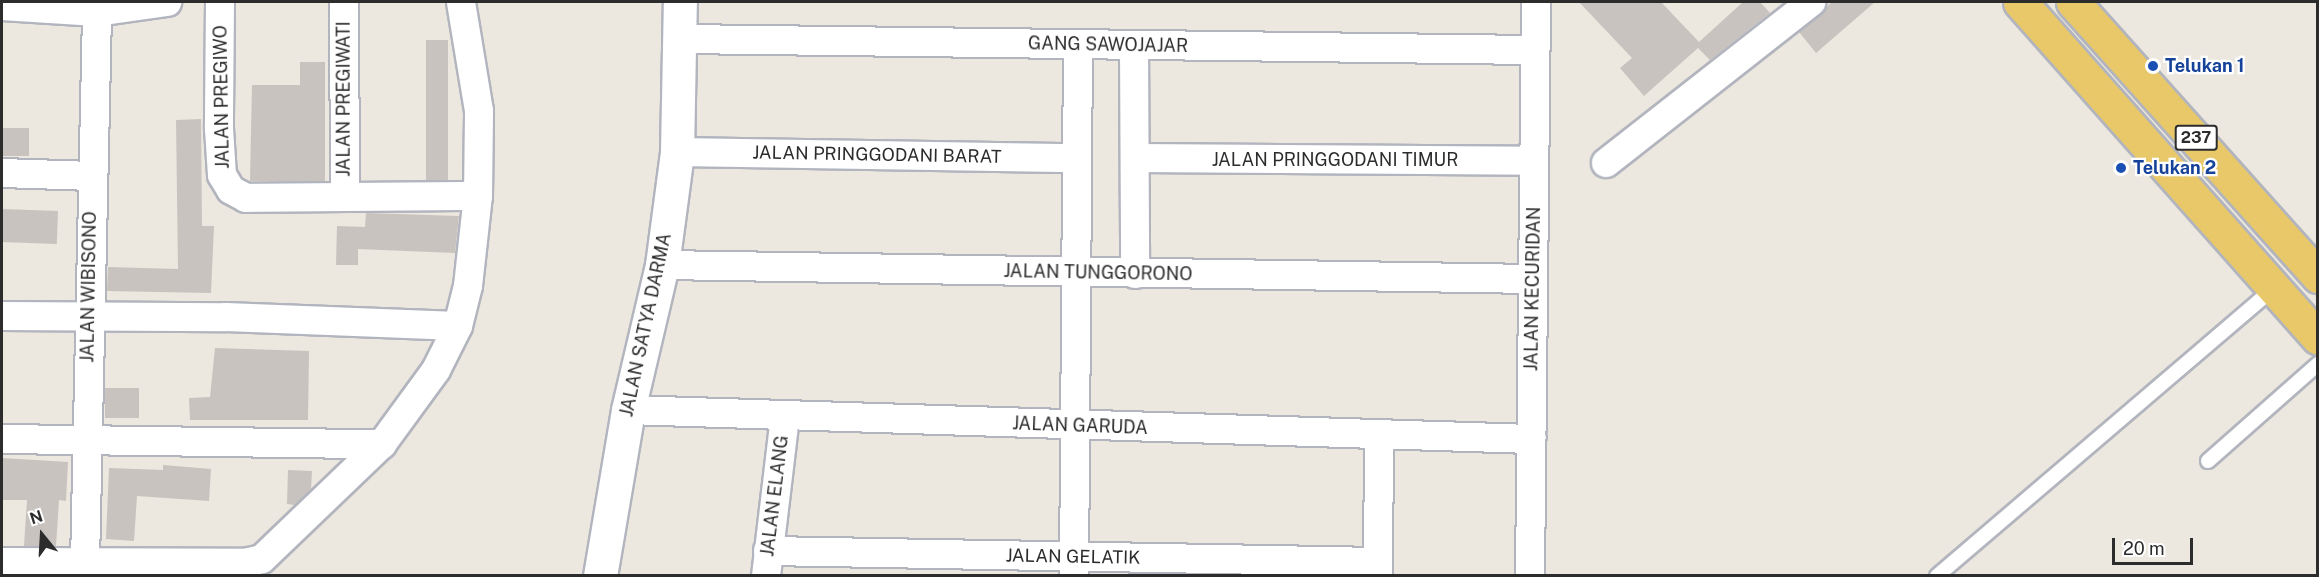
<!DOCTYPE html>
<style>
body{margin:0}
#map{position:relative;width:2319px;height:577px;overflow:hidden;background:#ece7df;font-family:"Public Sans",sans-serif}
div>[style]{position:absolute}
.building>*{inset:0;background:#c8c3be;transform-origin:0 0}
.roads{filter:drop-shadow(2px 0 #b2b5be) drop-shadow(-2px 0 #b2b5be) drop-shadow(0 2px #b2b5be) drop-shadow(0 -2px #b2b5be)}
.lane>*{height:14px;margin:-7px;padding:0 7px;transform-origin:7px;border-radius:7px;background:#fff}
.street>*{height:28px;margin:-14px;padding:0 14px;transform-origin:14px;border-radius:14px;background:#fff}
.secondary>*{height:33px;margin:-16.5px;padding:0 16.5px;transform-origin:16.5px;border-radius:16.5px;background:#fff}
.primary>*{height:33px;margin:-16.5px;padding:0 16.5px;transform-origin:16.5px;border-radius:16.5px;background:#e8c869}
.dots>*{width:16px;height:16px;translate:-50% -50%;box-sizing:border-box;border:3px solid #fff;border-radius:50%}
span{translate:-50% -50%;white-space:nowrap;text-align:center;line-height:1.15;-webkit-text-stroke:4.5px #fff;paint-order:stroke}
.shield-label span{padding:2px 4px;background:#fff;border:2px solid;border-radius:4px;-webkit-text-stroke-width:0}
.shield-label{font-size:16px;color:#2c2c2c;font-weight:700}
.street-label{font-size:18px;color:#2c2c2c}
.transit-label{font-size:18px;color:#164399;font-weight:700}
.left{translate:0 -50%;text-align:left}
.frame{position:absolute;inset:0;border:3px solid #2c2c2c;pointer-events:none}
.north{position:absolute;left:12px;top:505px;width:60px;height:60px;-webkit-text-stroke:4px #fff;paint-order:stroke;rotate:342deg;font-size:16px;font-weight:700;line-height:24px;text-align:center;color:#2c2c2c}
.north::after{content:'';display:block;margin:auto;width:21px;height:27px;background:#2c2c2c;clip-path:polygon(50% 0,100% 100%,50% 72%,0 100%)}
.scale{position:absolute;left:2112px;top:538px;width:81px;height:27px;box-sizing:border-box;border:3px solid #2c2c2c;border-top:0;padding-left:8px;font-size:18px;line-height:21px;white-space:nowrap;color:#2c2c2c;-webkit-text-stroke:4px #fff;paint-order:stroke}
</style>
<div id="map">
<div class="building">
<div style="clip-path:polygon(1579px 2px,1661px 2px,1699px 42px,1743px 2px,1760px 2px,1770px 13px,1710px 60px,1698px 48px,1644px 96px,1620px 68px,1632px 58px)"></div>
<div style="clip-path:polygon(1832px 2px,1875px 2px,1816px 53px,1799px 32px)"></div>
<div style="left:426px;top:40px;width:22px;height:140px"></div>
<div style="clip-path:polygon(300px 62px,325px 62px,325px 181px,250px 181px,252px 85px,300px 85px)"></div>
<div style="clip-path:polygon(201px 119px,202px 226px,214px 226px,211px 293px,107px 291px,108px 267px,178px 269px,176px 120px)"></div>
<div style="left:2px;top:128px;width:27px;height:28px"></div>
<div style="left:2px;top:209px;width:56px;height:33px;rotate:2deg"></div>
<div style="clip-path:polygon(366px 213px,459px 216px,455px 253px,358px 249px,358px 265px,336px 265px,337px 226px,365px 227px)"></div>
<div style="clip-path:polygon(215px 348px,309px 351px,308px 420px,190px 420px,189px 398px,210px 397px)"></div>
<div style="left:105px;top:388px;width:34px;height:30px"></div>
<div style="clip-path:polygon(2px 458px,68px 462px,66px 501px,59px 500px,56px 546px,24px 546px,27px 500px,2px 500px)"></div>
<div style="clip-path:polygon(163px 465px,211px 469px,209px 501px,137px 496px,134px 541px,106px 539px,109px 468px,163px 470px)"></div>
<div style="clip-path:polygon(288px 470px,312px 471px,311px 489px,295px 505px,287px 504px)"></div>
</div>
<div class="roads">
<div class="lane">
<div style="left:2208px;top:461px;width:147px;rotate:-41.4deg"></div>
<div style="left:1937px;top:576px;width:442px;rotate:-40.5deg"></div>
</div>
<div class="street">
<div style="left:220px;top:2px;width:127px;rotate:90.5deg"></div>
<div style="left:219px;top:129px;width:46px;rotate:86.3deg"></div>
<div style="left:222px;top:175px;width:17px;rotate:59deg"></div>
<div style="left:231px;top:190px;width:17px;rotate:28deg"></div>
<div style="left:246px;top:198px;width:232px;rotate:-0.5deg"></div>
<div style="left:344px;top:2px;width:195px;rotate:89.7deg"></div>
<div style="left:2px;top:6px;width:95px;rotate:3.6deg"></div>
<div style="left:97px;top:12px;width:71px;rotate:-8.1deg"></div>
<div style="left:681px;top:39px;width:854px;rotate:0.74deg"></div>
<div style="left:1134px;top:46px;width:228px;rotate:89.7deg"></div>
<div style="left:677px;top:152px;width:400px;rotate:0.9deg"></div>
<div style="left:1135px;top:158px;width:399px;rotate:0.4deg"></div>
<div style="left:1606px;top:163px;width:261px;rotate:-38.1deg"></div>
<div style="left:2px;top:173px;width:89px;rotate:1.9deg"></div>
<div style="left:662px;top:265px;width:871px;rotate:0.92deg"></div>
<div style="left:2px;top:316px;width:224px;rotate:0.3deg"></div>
<div style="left:226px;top:317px;width:232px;rotate:2.2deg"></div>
<div style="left:628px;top:410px;width:904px;rotate:1.84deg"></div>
<div style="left:2px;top:439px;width:380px;rotate:0.8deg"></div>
<div style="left:768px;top:551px;width:610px;rotate:1.03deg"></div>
<div style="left:2px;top:562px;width:243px;rotate:0.2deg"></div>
<div style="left:245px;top:563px;width:17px;rotate:-13deg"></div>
<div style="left:262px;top:559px;width:166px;rotate:-43.8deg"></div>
<div style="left:382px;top:444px;width:92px;rotate:-53.9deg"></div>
<div style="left:436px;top:370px;width:49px;rotate:-63.4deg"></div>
<div style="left:458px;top:326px;width:41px;rotate:-76deg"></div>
<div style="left:468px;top:286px;width:91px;rotate:-83.7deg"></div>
<div style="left:478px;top:196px;width:85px;rotate:-89.3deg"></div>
<div style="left:479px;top:111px;width:110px;rotate:-99.4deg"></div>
<div style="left:85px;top:563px;width:551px;rotate:-88.75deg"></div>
<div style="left:766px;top:576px;width:161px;rotate:-83.2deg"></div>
<div style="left:1074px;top:576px;width:531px;rotate:-89.57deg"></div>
<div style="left:1378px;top:576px;width:141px;rotate:-89.6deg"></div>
<div style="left:1530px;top:576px;width:574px;rotate:-89.4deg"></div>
</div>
<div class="secondary">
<div style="left:600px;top:576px;width:168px;rotate:-80.4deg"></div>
<div style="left:628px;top:410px;width:149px;rotate:-76.8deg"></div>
<div style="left:662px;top:265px;width:114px;rotate:-82.4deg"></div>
<div style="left:677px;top:152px;width:150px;rotate:-88.9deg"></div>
</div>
<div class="primary">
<div style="left:2020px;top:2px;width:449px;rotate:48.4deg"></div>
<div style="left:2073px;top:2px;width:368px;rotate:48.2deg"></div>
</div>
</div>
<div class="dots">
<div style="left:2153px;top:66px;background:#1a4fb4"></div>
<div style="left:2121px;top:168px;background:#1a4fb4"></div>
</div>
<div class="shield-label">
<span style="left:2196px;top:138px">237</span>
</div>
<div class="street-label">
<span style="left:1108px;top:45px;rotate:1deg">GANG SAWOJAJAR</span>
<span style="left:222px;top:97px;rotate:-91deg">JALAN PREGIWO</span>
<span style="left:344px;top:99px;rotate:-90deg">JALAN PREGIWATI</span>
<span style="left:877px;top:155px;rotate:1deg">JALAN PRINGGODANI BARAT</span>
<span style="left:1335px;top:160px">JALAN PRINGGODANI TIMUR</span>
<span style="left:1098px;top:273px;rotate:1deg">JALAN TUNGGORONO</span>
<span style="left:89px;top:287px;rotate:-89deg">JALAN WIBISONO</span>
<span style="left:1533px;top:289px;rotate:-89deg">JALAN KECURIDAN</span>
<span style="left:646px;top:325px;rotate:-78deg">JALAN SATYA DARMA</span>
<span style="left:1080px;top:426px;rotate:2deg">JALAN GARUDA</span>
<span style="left:775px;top:496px;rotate:-83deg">JALAN ELANG</span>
<span style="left:1073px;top:557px;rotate:1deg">JALAN GELATIK</span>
</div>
<div class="transit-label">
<span class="left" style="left:2165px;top:66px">Telukan 1</span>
<span class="left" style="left:2133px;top:168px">Telukan 2</span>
</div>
<div class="frame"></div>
<div class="north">N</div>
<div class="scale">20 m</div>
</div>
